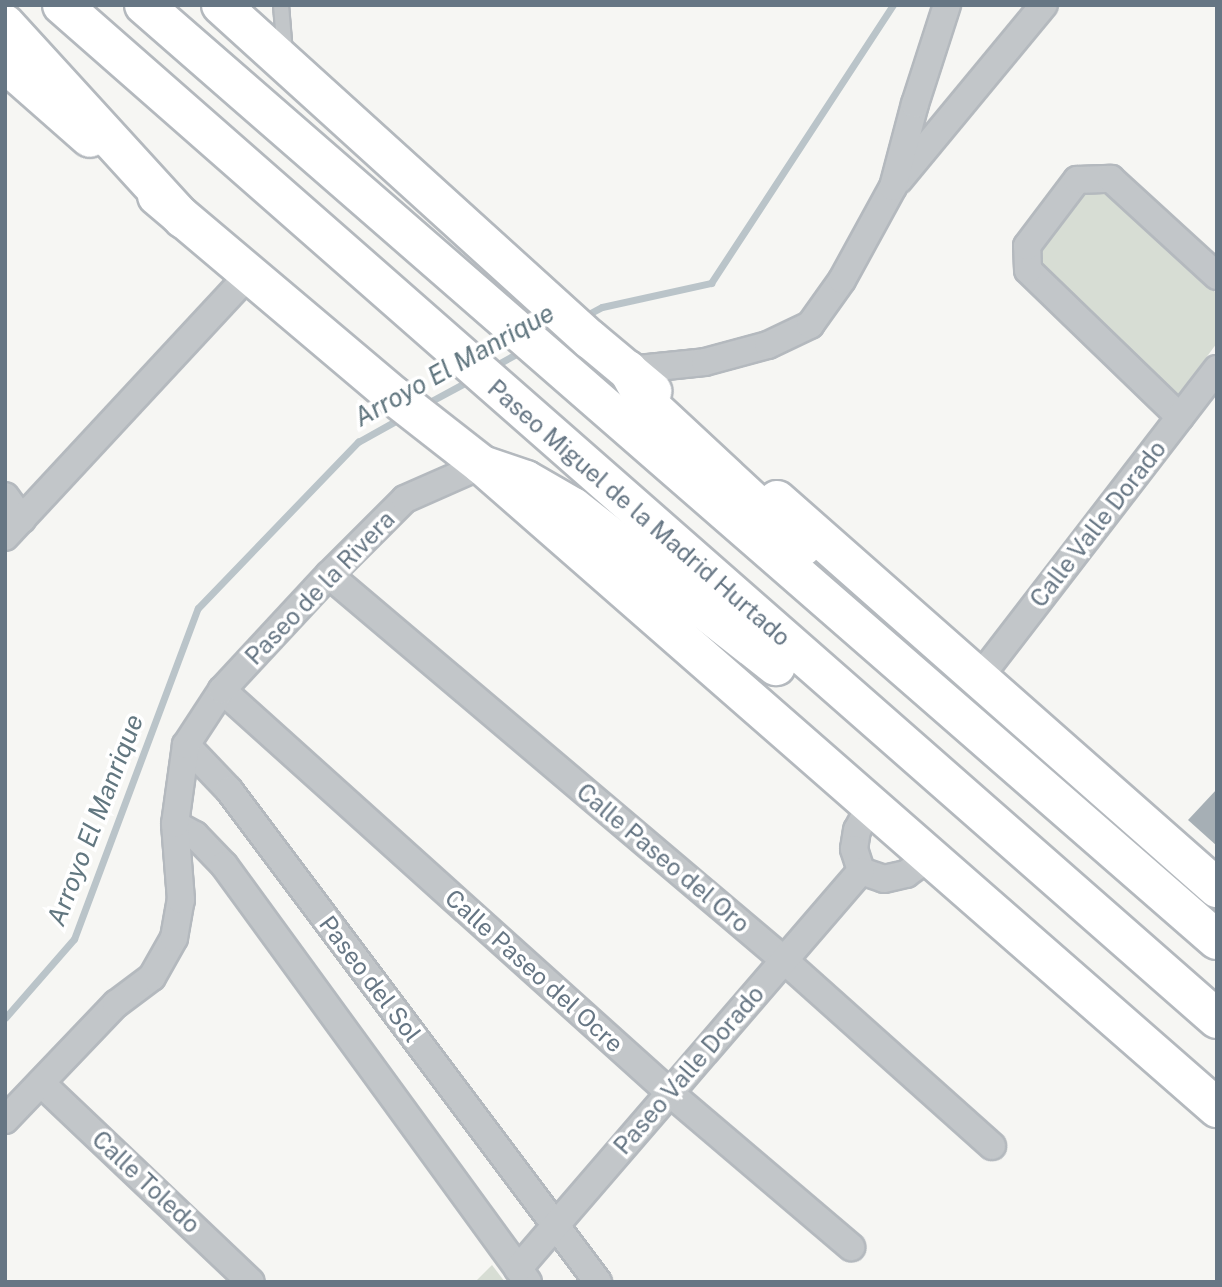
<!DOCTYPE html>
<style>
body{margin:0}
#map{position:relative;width:1222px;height:1287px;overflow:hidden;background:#f6f6f3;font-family:"Public Sans",sans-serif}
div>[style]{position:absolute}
.green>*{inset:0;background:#d7ddd4}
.stream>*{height:7px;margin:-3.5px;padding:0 3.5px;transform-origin:3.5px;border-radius:3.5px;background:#bac4c9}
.building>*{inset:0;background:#a6afb5}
.roads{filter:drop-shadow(2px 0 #b4b9be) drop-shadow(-2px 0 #b4b9be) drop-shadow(0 2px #b4b9be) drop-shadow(0 -2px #b4b9be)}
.lane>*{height:14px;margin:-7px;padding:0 7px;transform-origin:7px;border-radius:7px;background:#c2c6c9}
.street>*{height:26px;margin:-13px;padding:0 13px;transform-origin:13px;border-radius:13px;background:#c2c6c9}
.secondary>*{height:38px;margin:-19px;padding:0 19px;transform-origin:19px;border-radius:19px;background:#fff}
.highway>*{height:38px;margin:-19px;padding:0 19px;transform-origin:19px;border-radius:19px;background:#fff}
span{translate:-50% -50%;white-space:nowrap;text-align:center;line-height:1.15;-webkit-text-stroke:7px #fff;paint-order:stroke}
.street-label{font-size:24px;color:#667684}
.water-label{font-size:26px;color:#627780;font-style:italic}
.frame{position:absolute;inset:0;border:7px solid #667684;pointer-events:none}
</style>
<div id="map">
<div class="green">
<div style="clip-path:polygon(1105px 188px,1217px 294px,1217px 343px,1176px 398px,1038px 267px,1039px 243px,1080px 189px)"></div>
<div style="clip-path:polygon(492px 1265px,505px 1282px,475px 1282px)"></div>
</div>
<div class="stream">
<div style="left:583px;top:317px;width:21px;rotate:-28deg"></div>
<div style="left:602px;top:307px;width:112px;rotate:-12.4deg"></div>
<div style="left:711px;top:283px;width:332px;rotate:-56.8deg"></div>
<div style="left:491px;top:368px;width:38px;rotate:-29deg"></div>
<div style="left:424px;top:405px;width:55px;rotate:-28.4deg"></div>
<div style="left:5px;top:1018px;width:105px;rotate:-48.9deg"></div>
<div style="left:74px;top:939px;width:353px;rotate:-69.5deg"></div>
<div style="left:198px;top:608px;width:231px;rotate:-46.1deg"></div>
<div style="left:358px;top:442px;width:49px;rotate:-29.2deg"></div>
</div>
<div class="building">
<div style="clip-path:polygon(1217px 789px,1217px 846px,1188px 820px)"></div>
</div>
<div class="roads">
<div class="lane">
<div style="left:281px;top:5px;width:49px;rotate:85.3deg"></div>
</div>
<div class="street">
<div style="left:899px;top:180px;width:227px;rotate:-50.4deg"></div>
<div style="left:628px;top:370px;width:77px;rotate:-5.9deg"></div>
<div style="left:705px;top:362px;width:65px;rotate:-15.1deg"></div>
<div style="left:768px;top:345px;width:47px;rotate:-25.5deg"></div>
<div style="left:810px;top:325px;width:55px;rotate:-54.6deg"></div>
<div style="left:842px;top:280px;width:106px;rotate:-61.3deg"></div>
<div style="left:893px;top:187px;width:86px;rotate:-75.2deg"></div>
<div style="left:915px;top:104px;width:104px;rotate:-72.1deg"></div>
<div style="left:1180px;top:417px;width:211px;rotate:-136deg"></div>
<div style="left:1028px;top:270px;width:24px;rotate:-92deg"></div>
<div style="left:1027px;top:246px;width:83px;rotate:-52.9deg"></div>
<div style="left:1077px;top:180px;width:34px;rotate:-2deg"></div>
<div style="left:1111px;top:179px;width:144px;rotate:42.5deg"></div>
<div style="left:5px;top:496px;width:29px;rotate:54deg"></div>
<div style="left:5px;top:537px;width:359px;rotate:-47.1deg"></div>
<div style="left:329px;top:575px;width:596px;rotate:40.24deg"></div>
<div style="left:784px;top:960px;width:279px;rotate:41.8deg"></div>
<div style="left:979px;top:678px;width:390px;rotate:-52.4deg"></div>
<div style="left:222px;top:690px;width:603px;rotate:41.97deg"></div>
<div style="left:670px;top:1093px;width:238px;rotate:40.4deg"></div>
<div style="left:186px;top:745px;width:62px;rotate:46.3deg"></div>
<div style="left:229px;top:790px;width:615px;rotate:53.13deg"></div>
<div style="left:870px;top:806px;width:27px;rotate:118deg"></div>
<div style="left:857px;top:830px;width:19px;rotate:99deg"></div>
<div style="left:854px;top:849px;width:23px;rotate:72deg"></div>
<div style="left:861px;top:871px;width:24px;rotate:19deg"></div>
<div style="left:884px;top:879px;width:23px;rotate:-13deg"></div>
<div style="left:906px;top:874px;width:29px;rotate:-36deg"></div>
<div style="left:175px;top:824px;width:23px;rotate:29deg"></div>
<div style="left:195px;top:835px;width:42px;rotate:46deg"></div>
<div style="left:224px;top:865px;width:516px;rotate:53.91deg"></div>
<div style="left:41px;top:1083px;width:289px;rotate:43.5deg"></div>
<div style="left:5px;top:1120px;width:161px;rotate:-46.3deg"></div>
<div style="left:116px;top:1004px;width:45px;rotate:-36.9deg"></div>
<div style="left:152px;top:977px;width:45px;rotate:-60.6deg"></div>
<div style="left:174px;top:938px;width:39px;rotate:-80deg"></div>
<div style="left:181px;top:900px;width:76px;rotate:-94.5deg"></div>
<div style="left:175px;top:824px;width:80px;rotate:-82.1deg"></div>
<div style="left:186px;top:745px;width:66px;rotate:-56.8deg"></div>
<div style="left:222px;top:690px;width:157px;rotate:-47.1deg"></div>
<div style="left:329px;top:575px;width:107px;rotate:-45deg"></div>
<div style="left:405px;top:499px;width:84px;rotate:-23.8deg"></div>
<div style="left:518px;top:1269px;width:525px;rotate:-49.24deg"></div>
</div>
<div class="secondary">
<div style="left:221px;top:5px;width:499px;rotate:42.2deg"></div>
<div style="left:591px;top:340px;width:80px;rotate:39.9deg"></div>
<div style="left:5px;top:63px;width:113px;rotate:41.4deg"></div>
<div style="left:157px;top:196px;width:312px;rotate:40.2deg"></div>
<div style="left:395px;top:397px;width:110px;rotate:38deg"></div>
<div style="left:482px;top:465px;width:977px;rotate:41.18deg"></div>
<div style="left:777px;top:500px;width:587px;rotate:41.41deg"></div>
</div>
<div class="highway">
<div style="left:62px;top:5px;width:1537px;rotate:41.28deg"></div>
<div style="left:144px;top:5px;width:1423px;rotate:41.07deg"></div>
<div style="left:5px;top:24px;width:264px;rotate:47.6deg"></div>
<div style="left:628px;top:370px;width:37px;rotate:61deg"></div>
<div style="left:646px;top:402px;width:213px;rotate:42.9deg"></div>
<div style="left:482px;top:465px;width:46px;rotate:18.8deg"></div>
<div style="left:526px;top:480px;width:54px;rotate:29.9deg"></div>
<div style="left:573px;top:507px;width:258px;rotate:38.1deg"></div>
</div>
</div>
<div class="street-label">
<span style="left:639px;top:513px;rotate:41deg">Paseo Miguel de la Madrid Hurtado</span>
<span style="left:1098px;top:524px;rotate:-52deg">Calle Valle Dorado</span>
<span style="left:320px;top:588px;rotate:-46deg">Paseo de la Rivera</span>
<span style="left:663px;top:858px;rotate:40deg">Calle Paseo del Oro</span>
<span style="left:534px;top:971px;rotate:42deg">Calle Paseo del Ocre</span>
<span style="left:370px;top:979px;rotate:53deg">Paseo del Sol</span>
<span style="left:689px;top:1070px;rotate:-49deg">Paseo Valle Dorado</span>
<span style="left:146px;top:1182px;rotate:43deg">Calle Toledo</span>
</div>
<div class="water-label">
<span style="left:454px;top:365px;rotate:-29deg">Arroyo El Manrique</span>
<span style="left:95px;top:820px;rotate:-69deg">Arroyo El Manrique</span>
</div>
<div class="frame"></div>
</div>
